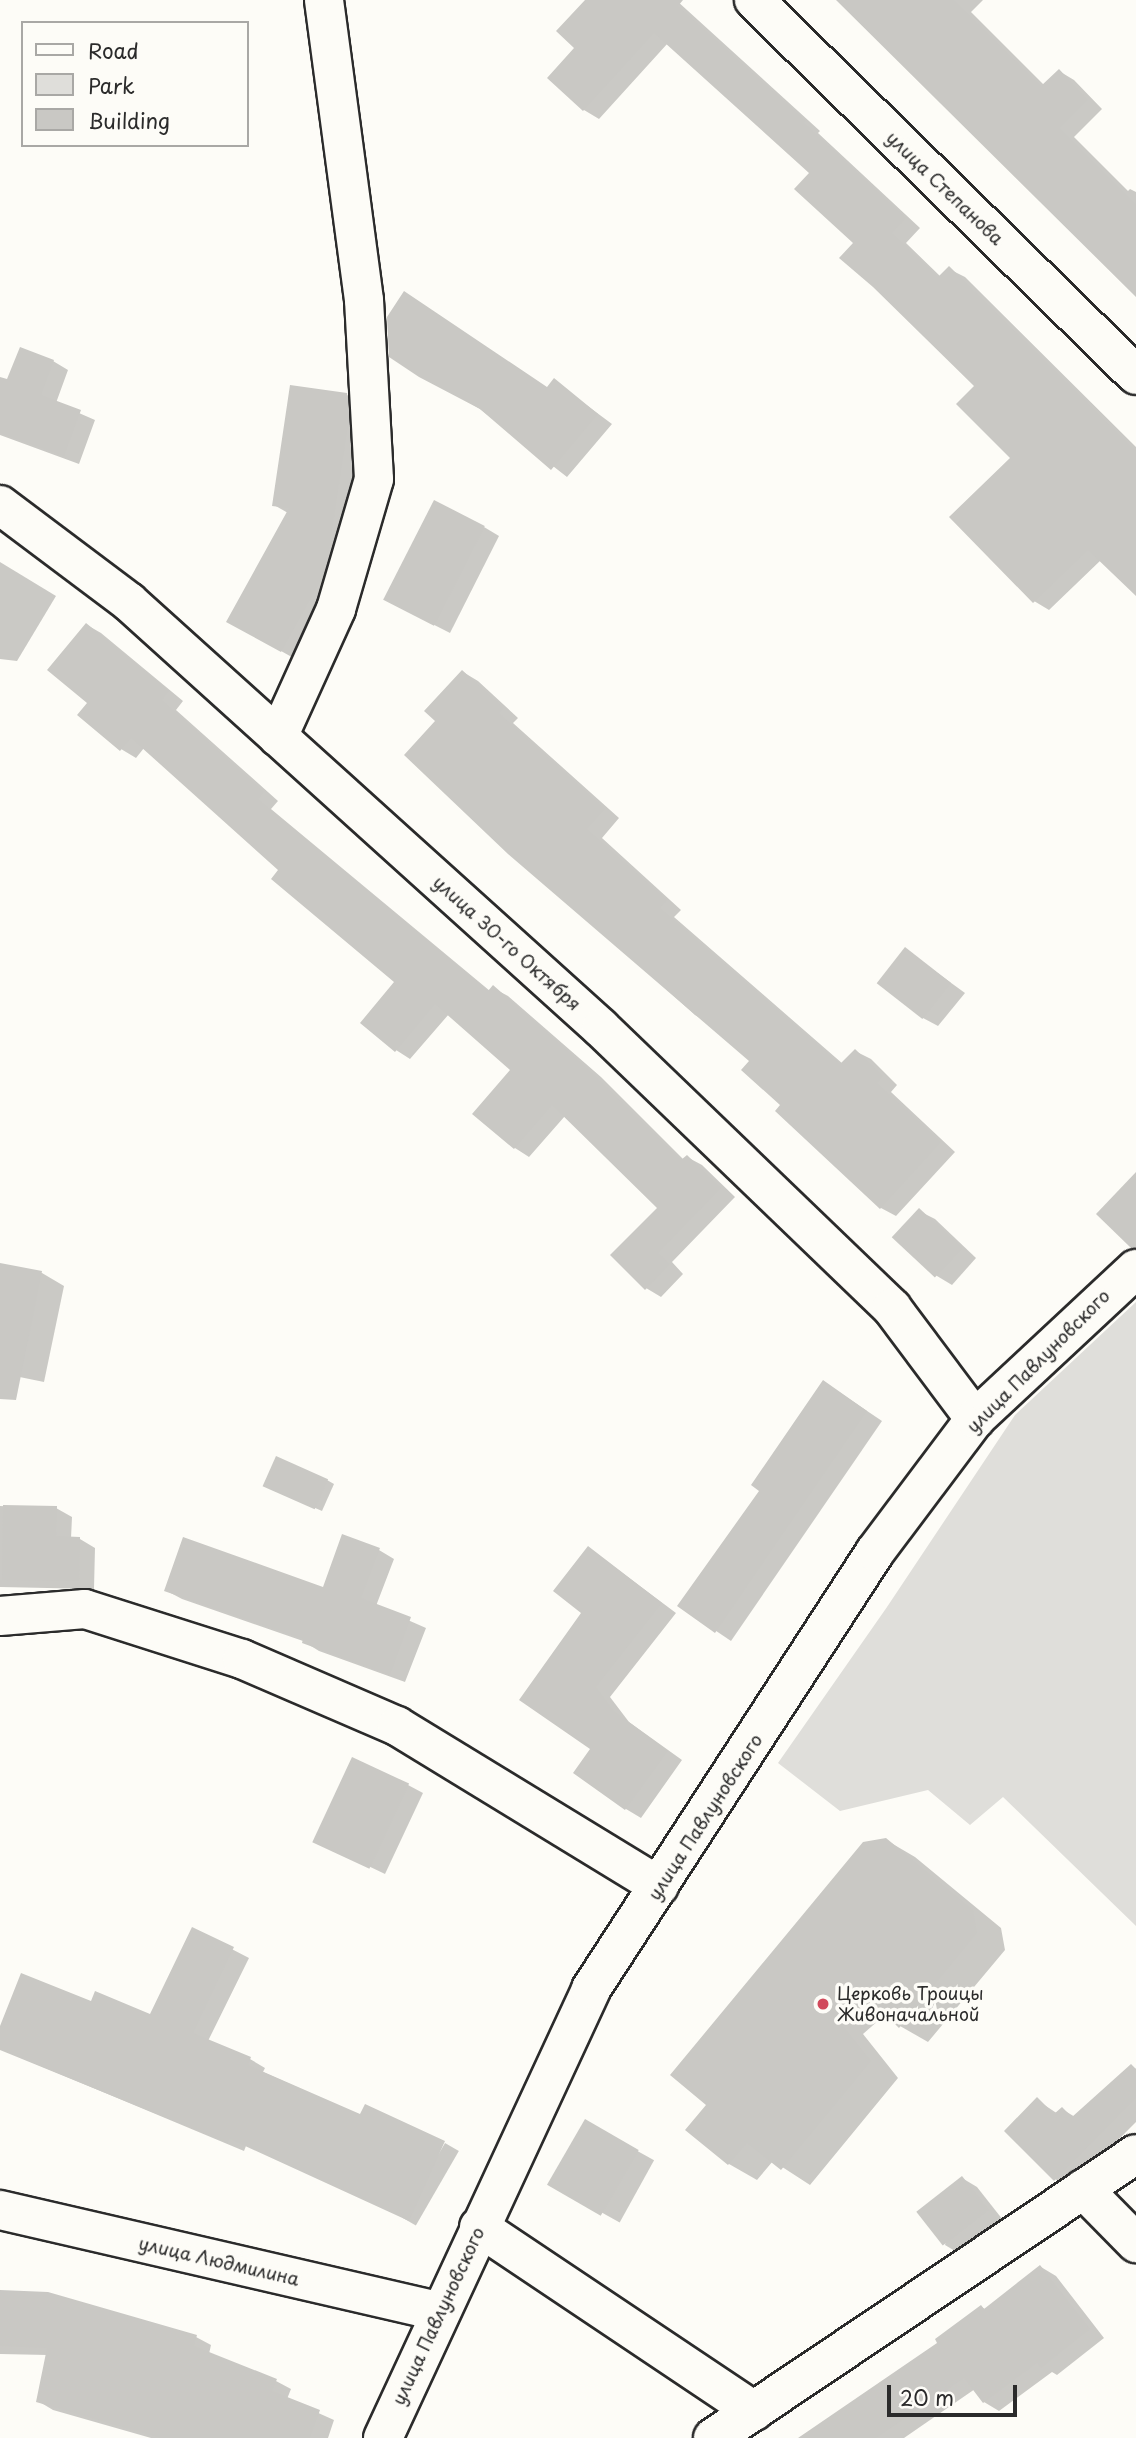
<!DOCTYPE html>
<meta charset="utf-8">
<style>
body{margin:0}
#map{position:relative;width:1136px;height:2438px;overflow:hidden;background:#fdfcf7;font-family:"Playpen Sans",sans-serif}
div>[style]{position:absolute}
.green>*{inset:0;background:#dfdeda}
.shadow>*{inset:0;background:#0003;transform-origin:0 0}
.building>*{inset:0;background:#c9c8c4;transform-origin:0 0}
.roads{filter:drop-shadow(2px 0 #2b2b2b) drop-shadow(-2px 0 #2b2b2b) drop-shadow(0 2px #2b2b2b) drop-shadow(0 -2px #2b2b2b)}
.street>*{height:38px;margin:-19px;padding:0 19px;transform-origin:19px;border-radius:19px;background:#fdfcf7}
.dots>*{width:19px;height:19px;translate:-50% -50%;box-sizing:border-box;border:4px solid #fdfcf7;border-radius:50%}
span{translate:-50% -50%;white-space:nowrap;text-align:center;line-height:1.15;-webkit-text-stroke:7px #fdfcf7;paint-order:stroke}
.street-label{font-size:18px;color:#2b2b2b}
.poi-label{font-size:18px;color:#2b2b2b}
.left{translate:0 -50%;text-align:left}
.legend{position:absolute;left:21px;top:21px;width:228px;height:126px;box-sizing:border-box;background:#fdfcf7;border:2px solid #a9a8a5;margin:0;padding:9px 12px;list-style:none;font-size:21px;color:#2b2b2b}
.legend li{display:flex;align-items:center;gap:14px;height:35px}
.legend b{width:35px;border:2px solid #a9a8a5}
.scale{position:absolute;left:887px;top:2385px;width:130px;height:32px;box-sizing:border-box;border:4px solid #2b2b2b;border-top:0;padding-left:9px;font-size:21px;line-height:24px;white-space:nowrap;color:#2b2b2b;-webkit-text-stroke:5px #fdfcf7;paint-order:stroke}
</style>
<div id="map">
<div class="green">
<div style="clip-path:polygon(1136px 1302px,1136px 1926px,1003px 1797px,970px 1825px,928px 1790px,840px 1811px,778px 1763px,887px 1607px,1015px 1415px)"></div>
</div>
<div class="shadow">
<div style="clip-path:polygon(587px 0,676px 0,820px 131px,818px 133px,920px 228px,906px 243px,941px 277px,949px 269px,965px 277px,1136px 447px,1136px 594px,1101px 560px,1049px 610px,1034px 601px,1012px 458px,976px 386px,855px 243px,811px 173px,668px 43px,599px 119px,584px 110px,549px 78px,577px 48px)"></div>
<div style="clip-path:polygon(837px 0,983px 0,971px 12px,1045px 86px,1059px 71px,1074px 80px,1102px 109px,1074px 137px,1128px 191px,1130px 189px,1136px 192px,1136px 294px)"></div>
<div style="clip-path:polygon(391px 356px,548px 388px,554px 381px,612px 424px,567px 477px,480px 409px)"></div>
<div style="clip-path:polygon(53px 361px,68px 370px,56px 403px,95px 420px,79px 464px,0 435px,0 378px,8px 381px)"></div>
<div style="clip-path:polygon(347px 395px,362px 404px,363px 428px,342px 572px,297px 660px,228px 621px,288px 513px,274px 505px)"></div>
<div style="clip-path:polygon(484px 527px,499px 536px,450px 633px,401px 608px)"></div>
<div style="clip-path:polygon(0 562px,56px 596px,17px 661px,0 659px)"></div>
<div style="clip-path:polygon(87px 625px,101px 633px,183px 701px,176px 710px,278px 801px,271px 809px,490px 991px,493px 988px,508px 996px,601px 1077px,684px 1160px,687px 1157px,702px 1165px,735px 1197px,672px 1262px,683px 1274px,661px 1297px,646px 1288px,660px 1208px,565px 1116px,529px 1157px,515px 1148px,513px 1070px,449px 1014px,410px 1059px,396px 1050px,397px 981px,281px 870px,144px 748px,136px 758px,121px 749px,89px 703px)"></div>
<div style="clip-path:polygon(463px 672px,478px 681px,518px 718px,513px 723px,619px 818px,602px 838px,681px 910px,674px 917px,843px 1064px,855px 1051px,871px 1059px,897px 1085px,891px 1092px,955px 1152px,896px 1216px,881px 1208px,783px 1105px,752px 1061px,711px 1024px,695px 1015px,553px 888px,438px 721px)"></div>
<div style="clip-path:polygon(906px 950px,965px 993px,938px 1026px,923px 1018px)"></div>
<div style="clip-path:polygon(919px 1211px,935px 1219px,976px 1258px,952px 1285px,937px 1276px,895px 1238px)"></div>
<div style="clip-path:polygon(0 1265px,42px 1273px,64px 1286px,44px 1382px,0 1373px)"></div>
<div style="clip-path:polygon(839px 1392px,882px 1421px,731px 1641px,679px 1606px,761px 1490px)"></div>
<div style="clip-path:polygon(327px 1480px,334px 1484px,322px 1511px,272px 1489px)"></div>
<div style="clip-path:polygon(0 1506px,56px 1508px,72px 1517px,71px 1539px,80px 1539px,95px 1548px,94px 1589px,0 1587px)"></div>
<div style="clip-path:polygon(589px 1548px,676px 1613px,610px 1697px,629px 1722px,682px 1760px,641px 1818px,626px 1809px,593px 1748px)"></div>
<div style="clip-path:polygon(379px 1550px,394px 1559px,376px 1606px,426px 1628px,405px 1682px,319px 1651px,303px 1641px,182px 1599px,167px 1591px,324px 1589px)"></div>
<div style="clip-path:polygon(408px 1785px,423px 1793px,385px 1874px,316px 1841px)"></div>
<div style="clip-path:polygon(886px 1840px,915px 1857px,1001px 1928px,1005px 1950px,928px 2042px,900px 2026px,887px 2013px,863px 2034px,898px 2078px,810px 2185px,773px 2161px,757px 2180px,729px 2164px,709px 2105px)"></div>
<div style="clip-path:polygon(193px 1929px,249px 1958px,208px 2041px,250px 2059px,265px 2068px,263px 2072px,361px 2116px,442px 2142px,246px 2146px,244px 2151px,0 2049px,0 2031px,91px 2003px,150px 2016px)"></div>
<div style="clip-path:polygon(1131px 2066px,1136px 2069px,1136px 2122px,1070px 2188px,1055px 2179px,1037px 2100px,1058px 2114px,1062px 2109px,1075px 2117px)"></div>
<div style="left:585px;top:2122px;width:79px;height:71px;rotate:29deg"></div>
<div style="left:445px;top:2143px;width:16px;height:86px;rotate:30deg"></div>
<div style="clip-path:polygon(962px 2178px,977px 2187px,1003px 2220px,960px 2254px,945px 2245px)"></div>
<div style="clip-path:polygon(1041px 2267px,1056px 2276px,1104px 2338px,1057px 2375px,1052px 2372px,999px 2411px,984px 2402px,975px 2389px,904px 2438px,802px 2438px,940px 2343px,982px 2307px,986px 2310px)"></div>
<div style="clip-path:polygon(0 2292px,196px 2337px,211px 2345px,209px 2354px,276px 2381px,291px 2389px,287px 2399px,334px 2420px,328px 2438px,151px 2438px,53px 2410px,38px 2401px,47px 2355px,0 2354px)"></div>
</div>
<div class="building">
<div style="clip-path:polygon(585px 0,683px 0,678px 6px,806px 121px,804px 123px,906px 218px,892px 233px,938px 277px,949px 266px,1136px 451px,1136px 596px,1088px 550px,1033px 603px,949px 517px,1010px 458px,956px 404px,974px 386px,873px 287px,839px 258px,853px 243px,794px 189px,809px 173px,654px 33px,583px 111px,547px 78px,574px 48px,556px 31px)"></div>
<div style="clip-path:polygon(836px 0,954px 0,1041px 86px,1059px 69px,1088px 100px,1060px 128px,1136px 204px,1136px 297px)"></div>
<div style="clip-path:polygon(404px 291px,547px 387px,554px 378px,598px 414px,551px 470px,480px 409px,419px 377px,389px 357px,387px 317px)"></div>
<div style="clip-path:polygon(20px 347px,54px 360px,41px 395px,81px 410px,64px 456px,0 433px,0 377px,7px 379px)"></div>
<div style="clip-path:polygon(290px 385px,347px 393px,349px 418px,327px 563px,323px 576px,281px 652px,226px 622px,289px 508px,272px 506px)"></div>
<div style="left:434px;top:500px;width:57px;height:112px;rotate:27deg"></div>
<div style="clip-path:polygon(86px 623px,169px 691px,162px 700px,264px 792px,258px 799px,488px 991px,493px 985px,586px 1067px,681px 1160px,687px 1155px,721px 1188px,658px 1253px,670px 1264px,645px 1290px,610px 1255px,657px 1208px,552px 1105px,514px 1149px,472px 1114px,510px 1070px,435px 1004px,395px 1052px,360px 1023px,394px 982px,271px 879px,278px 870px,131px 738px,120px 751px,77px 715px,87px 703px,47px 670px)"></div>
<div style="clip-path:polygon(462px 670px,504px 708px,499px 713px,605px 809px,587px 829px,667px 900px,660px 908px,840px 1064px,855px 1049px,883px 1076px,877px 1083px,941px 1142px,880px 1209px,775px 1111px,780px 1105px,741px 1070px,749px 1061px,508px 854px,404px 755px,435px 721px,424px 711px)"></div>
<div style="left:905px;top:947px;width:58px;height:46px;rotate:38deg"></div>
<div style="clip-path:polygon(1136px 1172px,1136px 1248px,1131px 1248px,1096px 1214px)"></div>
<div style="left:919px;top:1208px;width:59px;height:40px;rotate:43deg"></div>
<div style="clip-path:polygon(0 1263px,42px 1271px,16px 1400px,0 1399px)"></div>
<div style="clip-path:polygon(823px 1380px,867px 1411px,715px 1633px,677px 1606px,759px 1491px,751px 1485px)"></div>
<div style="left:276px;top:1456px;width:57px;height:33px;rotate:24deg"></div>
<div style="clip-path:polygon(3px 1505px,57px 1506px,56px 1536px,80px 1537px,79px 1581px,2px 1580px)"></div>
<div style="clip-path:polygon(342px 1534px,380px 1548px,361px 1598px,411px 1617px,390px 1675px,302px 1643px,303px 1639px,164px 1591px,183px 1537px,323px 1587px)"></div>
<div style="clip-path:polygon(588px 1546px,662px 1603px,596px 1687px,614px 1711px,668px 1751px,625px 1810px,573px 1773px,590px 1749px,519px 1700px,581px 1613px,553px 1591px)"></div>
<div style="left:352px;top:1757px;width:63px;height:94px;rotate:25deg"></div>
<div style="clip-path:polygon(886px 1838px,973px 1910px,977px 1933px,899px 2028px,863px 1993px,836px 2017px,871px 2061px,781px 2170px,747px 2143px,728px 2165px,685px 2130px,706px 2105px,670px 2075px,863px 1842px)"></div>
<div style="clip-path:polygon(192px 1927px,234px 1947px,193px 2033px,251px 2057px,248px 2065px,321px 2097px,360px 2114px,365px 2104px,445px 2141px,409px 2221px,230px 2139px,228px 2143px,0 2050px,0 2026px,21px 1973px,91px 2001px,95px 1991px,150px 2014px)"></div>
<div style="clip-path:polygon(1131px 2064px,1136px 2069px,1136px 2098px,1054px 2181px,1004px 2131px,1037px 2097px,1054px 2114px,1062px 2107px,1072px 2117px)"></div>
<div style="left:585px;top:2119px;width:62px;height:76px;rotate:30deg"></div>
<div style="left:962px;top:2176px;width:43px;height:58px;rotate:52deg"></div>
<div style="clip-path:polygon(1040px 2265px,1090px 2329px,1041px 2368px,1037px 2363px,983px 2403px,964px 2378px,876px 2438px,798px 2438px,937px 2343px,935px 2339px,981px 2305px,984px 2309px)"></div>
<div style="clip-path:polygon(0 2290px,48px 2292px,197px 2335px,194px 2346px,277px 2379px,272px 2391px,320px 2410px,310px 2438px,161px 2438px,36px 2402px,47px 2348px,0 2346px)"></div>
</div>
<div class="roads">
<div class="street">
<div style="left:754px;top:0;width:535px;rotate:44.47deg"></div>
<div style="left:0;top:505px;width:161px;rotate:36.9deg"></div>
<div style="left:129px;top:602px;width:636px;rotate:42.07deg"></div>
<div style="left:601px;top:1028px;width:404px;rotate:43.9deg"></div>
<div style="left:892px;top:1308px;width:139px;rotate:53.2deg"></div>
<div style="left:278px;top:737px;width:141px;rotate:-65.6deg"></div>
<div style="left:336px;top:609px;width:135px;rotate:-73.7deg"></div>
<div style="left:374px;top:479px;width:179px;rotate:-93.2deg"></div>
<div style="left:364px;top:300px;width:303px;rotate:-97.6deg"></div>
<div style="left:0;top:1616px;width:85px;rotate:-4.7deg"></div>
<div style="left:85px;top:1609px;width:165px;rotate:17.7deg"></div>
<div style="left:242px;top:1659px;width:169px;rotate:23.4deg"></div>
<div style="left:397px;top:1726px;width:307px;rotate:31.4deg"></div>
<div style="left:1083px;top:2189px;width:76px;rotate:45.5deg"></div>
<div style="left:0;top:2210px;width:450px;rotate:13deg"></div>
<div style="left:479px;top:2227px;width:331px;rotate:33.8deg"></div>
<div style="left:383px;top:2438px;width:495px;rotate:-65.1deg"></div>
<div style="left:591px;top:1989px;width:521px;rotate:-56.98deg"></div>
<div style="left:875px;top:1552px;width:166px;rotate:-53.1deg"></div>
<div style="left:975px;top:1419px;width:220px;rotate:-43deg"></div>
<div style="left:713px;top:2438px;width:509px;rotate:-33.88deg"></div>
</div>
</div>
<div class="dots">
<div style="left:823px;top:2004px;background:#d1495b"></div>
</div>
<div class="street-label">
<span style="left:945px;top:188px;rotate:44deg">улица Степанова</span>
<span style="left:507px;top:943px;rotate:42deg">улица 30-го Октября</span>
<span style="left:1038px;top:1361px;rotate:-45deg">улица Павлуновского</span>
<span style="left:705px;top:1817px;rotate:-57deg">улица Павлуновского</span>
<span style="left:219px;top:2261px;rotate:13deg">улица Людмилина</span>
<span style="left:438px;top:2316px;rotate:-65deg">улица Павлуновского</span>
</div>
<div class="poi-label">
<span class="left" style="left:837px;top:2004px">Церковь Троицы<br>Живоначальной</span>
</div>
<ul class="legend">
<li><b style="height:9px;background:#fdfcf7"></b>Road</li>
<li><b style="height:19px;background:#dfdeda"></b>Park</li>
<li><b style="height:19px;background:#c9c8c4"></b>Building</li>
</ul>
<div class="scale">20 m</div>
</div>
